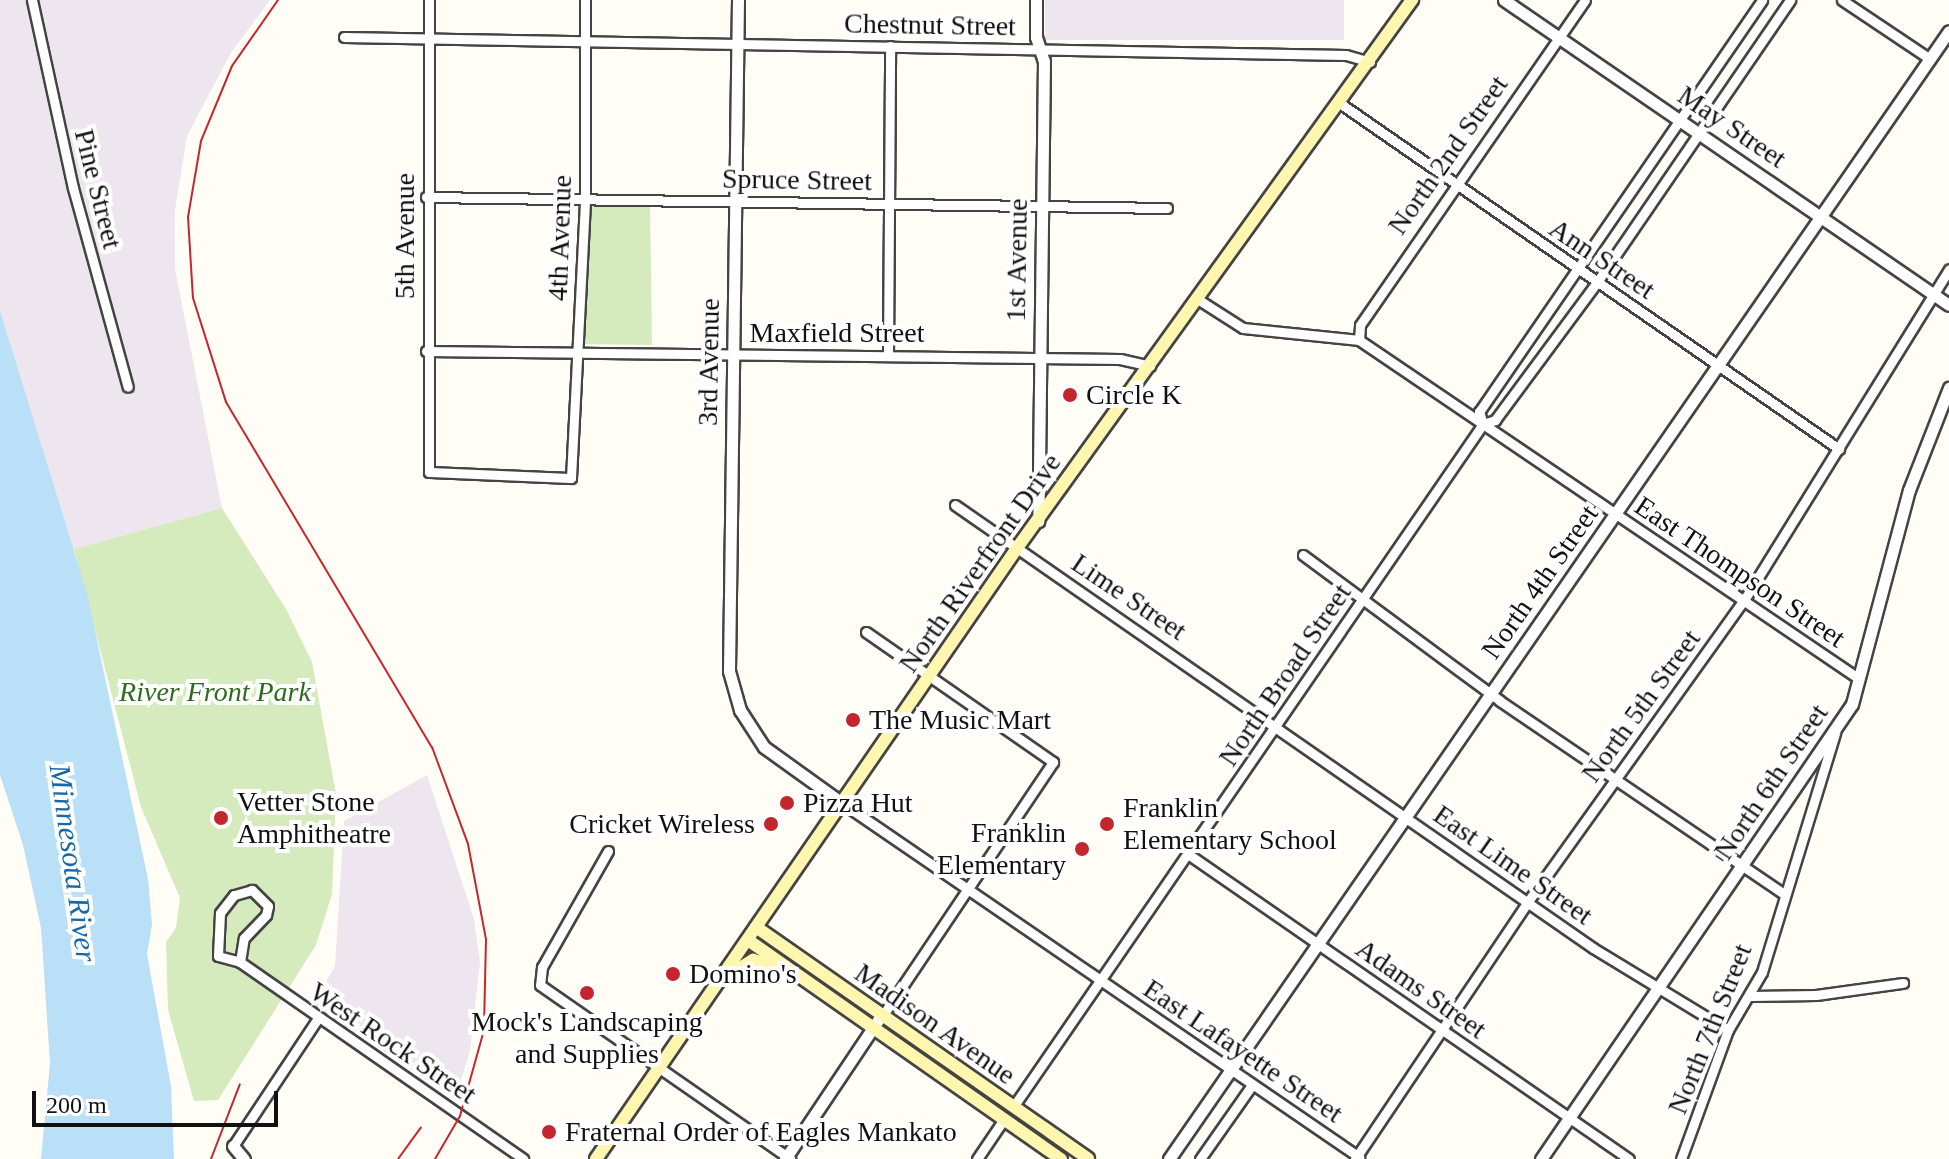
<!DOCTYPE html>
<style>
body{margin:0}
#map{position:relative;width:1949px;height:1159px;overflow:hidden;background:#fffdf5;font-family:"Times New Roman",serif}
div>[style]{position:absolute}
.industrial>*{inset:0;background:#eee6ef;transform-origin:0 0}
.green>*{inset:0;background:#d5ebbd}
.water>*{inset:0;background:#b9e0f7}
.roads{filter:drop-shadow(2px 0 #444) drop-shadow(-2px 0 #444) drop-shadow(0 2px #444) drop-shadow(0 -2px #444)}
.minor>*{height:9px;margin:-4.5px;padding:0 4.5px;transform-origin:4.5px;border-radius:4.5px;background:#fff}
.tertiary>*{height:11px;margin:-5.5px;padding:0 5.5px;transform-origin:5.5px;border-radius:5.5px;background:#fff}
.secondary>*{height:12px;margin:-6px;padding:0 6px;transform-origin:6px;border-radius:6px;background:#fff6b0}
.rail>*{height:2px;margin:-1px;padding:0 1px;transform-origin:1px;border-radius:1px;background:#c4262e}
.dots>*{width:22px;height:22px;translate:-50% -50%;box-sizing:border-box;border:4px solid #fff;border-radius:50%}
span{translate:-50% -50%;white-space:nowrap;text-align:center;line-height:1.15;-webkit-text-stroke:8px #fff;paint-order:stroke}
.street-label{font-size:28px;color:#111}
.poi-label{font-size:28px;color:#111}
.left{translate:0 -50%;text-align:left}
.right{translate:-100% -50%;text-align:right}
.park-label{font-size:28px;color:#2f6b1f;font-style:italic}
.water-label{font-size:30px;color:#1768a6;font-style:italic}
.scale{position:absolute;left:32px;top:1091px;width:246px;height:36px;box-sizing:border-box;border:4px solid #111;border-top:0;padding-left:10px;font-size:24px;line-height:28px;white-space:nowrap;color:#111;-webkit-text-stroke:6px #fff;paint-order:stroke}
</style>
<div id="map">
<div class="industrial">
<div style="clip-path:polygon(0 0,270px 0,231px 53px,187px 136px,175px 210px,175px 269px,222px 508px,74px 549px,48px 544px,0 403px)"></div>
<div style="left:1045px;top:0;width:299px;height:40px"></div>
<div style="clip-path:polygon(427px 775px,474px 919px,480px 962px,470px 1051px,455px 1099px,313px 1005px,335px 966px,344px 821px)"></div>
</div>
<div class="green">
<div style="clip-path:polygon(591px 204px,650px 205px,652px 345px,579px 344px)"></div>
<div style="clip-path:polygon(222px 508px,286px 609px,312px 662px,336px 794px,332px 894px,316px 945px,218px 1100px,194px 1101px,168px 1010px,166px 942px,176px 928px,180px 898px,141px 807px,74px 549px)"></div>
</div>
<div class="water">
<div style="clip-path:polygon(0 311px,87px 593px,148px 879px,152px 924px,147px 954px,171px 1086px,174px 1159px,41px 1159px,50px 1063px,41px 928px,23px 845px,0 775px)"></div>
</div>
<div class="roads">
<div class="minor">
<div style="left:32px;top:0;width:192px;rotate:77.7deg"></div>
<div style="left:73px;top:188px;width:206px;rotate:74.6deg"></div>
<div style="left:429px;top:0;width:472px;rotate:90deg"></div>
<div style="left:429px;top:472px;width:142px;rotate:2.4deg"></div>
<div style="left:571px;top:478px;width:278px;rotate:-87.1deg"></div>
<div style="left:585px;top:200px;width:200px;rotate:-90deg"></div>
<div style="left:1842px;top:0;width:106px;rotate:33.8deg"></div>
<div style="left:344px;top:37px;width:1002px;rotate:1.03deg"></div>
<div style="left:1346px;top:55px;width:25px;rotate:16deg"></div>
<div style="left:1341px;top:104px;width:606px;rotate:34.71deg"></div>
<div style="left:426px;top:197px;width:741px;rotate:0.85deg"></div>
<div style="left:1199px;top:300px;width:52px;rotate:32.5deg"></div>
<div style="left:1243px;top:328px;width:117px;rotate:5.9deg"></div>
<div style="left:1359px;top:340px;width:603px;rotate:34.11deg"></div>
<div style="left:1359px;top:340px;width:15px;rotate:-86deg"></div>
<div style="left:1360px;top:325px;width:395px;rotate:-55.3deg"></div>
<div style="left:426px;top:351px;width:694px;rotate:0.66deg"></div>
<div style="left:1120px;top:359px;width:31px;rotate:13deg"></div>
<div style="left:888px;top:355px;width:309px;rotate:-89.6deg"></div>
<div style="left:1483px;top:424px;width:13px;rotate:-108deg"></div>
<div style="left:1479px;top:412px;width:500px;rotate:-55.5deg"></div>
<div style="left:955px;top:505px;width:777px;rotate:34.77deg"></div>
<div style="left:1593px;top:948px;width:158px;rotate:31.3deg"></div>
<div style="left:1303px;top:555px;width:245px;rotate:36.5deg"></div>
<div style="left:1500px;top:701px;width:342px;rotate:34.2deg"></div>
<div style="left:866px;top:632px;width:228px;rotate:34.8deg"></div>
<div style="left:1053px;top:762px;width:306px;rotate:123.9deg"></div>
<div style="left:842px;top:803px;width:627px;rotate:34.4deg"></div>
<div style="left:608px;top:851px;width:133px;rotate:119.6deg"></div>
<div style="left:542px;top:967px;width:18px;rotate:96deg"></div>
<div style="left:540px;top:985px;width:305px;rotate:34.8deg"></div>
<div style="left:1188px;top:854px;width:536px;rotate:34.67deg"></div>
<div style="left:240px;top:962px;width:24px;rotate:-81deg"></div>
<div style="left:244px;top:938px;width:32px;rotate:-46deg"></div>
<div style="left:266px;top:915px;width:9px;rotate:-77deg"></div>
<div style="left:268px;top:906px;width:23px;rotate:-135deg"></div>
<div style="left:252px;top:890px;width:19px;rotate:164deg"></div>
<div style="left:234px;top:895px;width:23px;rotate:128deg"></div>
<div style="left:220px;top:913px;width:43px;rotate:92.7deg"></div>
<div style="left:218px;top:956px;width:23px;rotate:15deg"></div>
<div style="left:240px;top:962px;width:345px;rotate:34.8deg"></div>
<div style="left:1751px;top:996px;width:65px;rotate:-0.9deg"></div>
<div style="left:1816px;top:995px;width:88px;rotate:-7.9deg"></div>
<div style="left:1013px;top:1107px;width:829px;rotate:-55.47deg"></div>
<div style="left:1483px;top:424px;width:13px;rotate:-18deg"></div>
<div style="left:1495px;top:420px;width:172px;rotate:-53.5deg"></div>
<div style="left:1597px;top:282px;width:342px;rotate:-55.6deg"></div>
<div style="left:233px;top:1146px;width:154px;rotate:-56.4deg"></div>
<div style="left:977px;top:1159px;width:48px;rotate:-56deg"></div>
<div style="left:1200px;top:1159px;width:90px;rotate:-54.9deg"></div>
<div style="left:1355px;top:1159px;width:312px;rotate:-56.1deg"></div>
<div style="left:1529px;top:900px;width:369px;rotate:-54.4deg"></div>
<div style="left:1744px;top:600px;width:389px;rotate:-58.2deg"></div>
<div style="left:1681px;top:1159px;width:137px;rotate:-70deg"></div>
<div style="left:1728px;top:1030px;width:67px;rotate:-59.6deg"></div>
<div style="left:1762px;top:972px;width:250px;rotate:-73deg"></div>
</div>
<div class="tertiary">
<div style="left:738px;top:0;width:671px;rotate:90.77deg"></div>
<div style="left:729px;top:671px;width:41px;rotate:74.2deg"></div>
<div style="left:740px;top:710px;width:44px;rotate:57deg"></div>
<div style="left:764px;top:747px;width:96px;rotate:35.7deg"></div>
<div style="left:1036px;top:0;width:37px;rotate:90deg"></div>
<div style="left:1036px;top:37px;width:25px;rotate:72deg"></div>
<div style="left:1044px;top:61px;width:460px;rotate:90.7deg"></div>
<div style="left:1504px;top:0;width:539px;rotate:34.43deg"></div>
<div style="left:233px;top:1146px;width:17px;rotate:50deg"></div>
<div style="left:785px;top:1159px;width:167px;rotate:-56.2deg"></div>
<div style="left:1169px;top:1159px;width:1371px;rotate:-55.34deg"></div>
<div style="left:1541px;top:1159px;width:551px;rotate:-55.65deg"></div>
<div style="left:1852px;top:704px;width:221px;rotate:-75.1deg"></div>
<div style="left:1909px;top:490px;width:110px;rotate:-68.6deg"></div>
</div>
<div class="secondary">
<div style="left:756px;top:927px;width:405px;rotate:34.9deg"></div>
<div style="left:748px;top:940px;width:382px;rotate:35deg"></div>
<div style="left:727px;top:976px;width:31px;rotate:-32deg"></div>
<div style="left:753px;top:960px;width:26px;rotate:13deg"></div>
<div style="left:596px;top:1159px;width:742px;rotate:-55.43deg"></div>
<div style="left:1017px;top:548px;width:676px;rotate:-54.22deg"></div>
</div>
</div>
<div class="rail">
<div style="left:278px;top:0;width:80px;rotate:124.9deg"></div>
<div style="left:232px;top:66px;width:81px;rotate:112.5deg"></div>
<div style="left:201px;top:141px;width:77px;rotate:99.7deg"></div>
<div style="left:188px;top:217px;width:81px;rotate:86.5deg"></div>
<div style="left:193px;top:298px;width:109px;rotate:72.4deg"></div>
<div style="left:226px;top:402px;width:402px;rotate:59.2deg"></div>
<div style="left:432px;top:747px;width:103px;rotate:69.6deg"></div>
<div style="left:468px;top:844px;width:97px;rotate:79.3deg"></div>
<div style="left:486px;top:939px;width:91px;rotate:91.3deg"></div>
<div style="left:484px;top:1030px;width:89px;rotate:105.6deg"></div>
<div style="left:460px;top:1116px;width:50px;rotate:120.2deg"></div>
<div style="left:211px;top:1159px;width:80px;rotate:-68.9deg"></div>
<div style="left:398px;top:1159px;width:39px;rotate:-54deg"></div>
</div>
<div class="dots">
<div style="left:1070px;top:395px;background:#c4262e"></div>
<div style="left:853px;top:720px;background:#c4262e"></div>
<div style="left:787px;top:803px;background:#c4262e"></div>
<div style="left:221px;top:818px;background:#c4262e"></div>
<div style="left:771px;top:824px;background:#c4262e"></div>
<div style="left:1107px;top:824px;background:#c4262e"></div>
<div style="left:1082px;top:849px;background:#c4262e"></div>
<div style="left:673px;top:974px;background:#c4262e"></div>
<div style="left:587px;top:993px;background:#c4262e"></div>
<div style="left:549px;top:1132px;background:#c4262e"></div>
</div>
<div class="street-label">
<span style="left:930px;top:25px;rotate:1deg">Chestnut Street</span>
<span style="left:1732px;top:127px;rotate:34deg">May Street</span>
<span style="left:1448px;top:155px;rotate:-55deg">North 2nd Street</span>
<span style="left:797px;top:180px;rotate:1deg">Spruce Street</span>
<span style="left:98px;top:189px;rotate:76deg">Pine Street</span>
<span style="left:405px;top:236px;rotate:-90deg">5th Avenue</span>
<span style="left:560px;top:238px;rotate:-88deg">4th Avenue</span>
<span style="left:1602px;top:259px;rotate:34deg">Ann Street</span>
<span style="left:1017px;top:260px;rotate:-89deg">1st Avenue</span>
<span style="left:837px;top:333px">Maxfield Street</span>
<span style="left:709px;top:362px;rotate:-89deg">3rd Avenue</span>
<span style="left:980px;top:563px;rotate:-55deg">North Riverfront Drive</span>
<span style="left:1740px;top:572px;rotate:34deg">East Thompson Street</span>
<span style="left:1540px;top:582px;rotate:-55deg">North 4th Street</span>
<span style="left:1129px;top:597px;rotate:34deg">Lime Street</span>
<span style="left:1285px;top:675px;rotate:-56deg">North Broad Street</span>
<span style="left:1641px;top:706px;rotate:-54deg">North 5th Street</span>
<span style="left:1771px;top:782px;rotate:-56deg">North 6th Street</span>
<span style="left:1513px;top:865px;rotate:35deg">East Lime Street</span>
<span style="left:1421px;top:989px;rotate:35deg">Adams Street</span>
<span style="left:935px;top:1024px;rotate:35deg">Madison Avenue</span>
<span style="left:1710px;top:1029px;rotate:-68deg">North 7th Street</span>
<span style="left:393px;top:1043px;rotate:34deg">West Rock Street</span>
<span style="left:1243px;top:1051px;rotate:34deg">East Lafayette Street</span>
</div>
<div class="poi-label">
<span class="left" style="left:1086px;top:395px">Circle K</span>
<span class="left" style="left:869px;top:720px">The Music Mart</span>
<span class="left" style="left:237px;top:818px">Vetter Stone<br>Amphitheatre</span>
<span class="left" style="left:803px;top:803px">Pizza Hut</span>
<span class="left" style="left:1123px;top:824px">Franklin<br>Elementary School</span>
<span class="right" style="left:755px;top:824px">Cricket Wireless</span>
<span class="right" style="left:1066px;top:849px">Franklin<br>Elementary</span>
<span class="left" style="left:689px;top:974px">Domino's</span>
<span style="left:587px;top:1038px">Mock's Landscaping<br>and Supplies</span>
<span class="left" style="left:565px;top:1132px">Fraternal Order of Eagles Mankato</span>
</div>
<div class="park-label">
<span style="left:215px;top:692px">River Front Park</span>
</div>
<div class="water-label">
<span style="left:73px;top:863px;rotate:82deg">Minnesota River</span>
</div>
<div class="scale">200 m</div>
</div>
